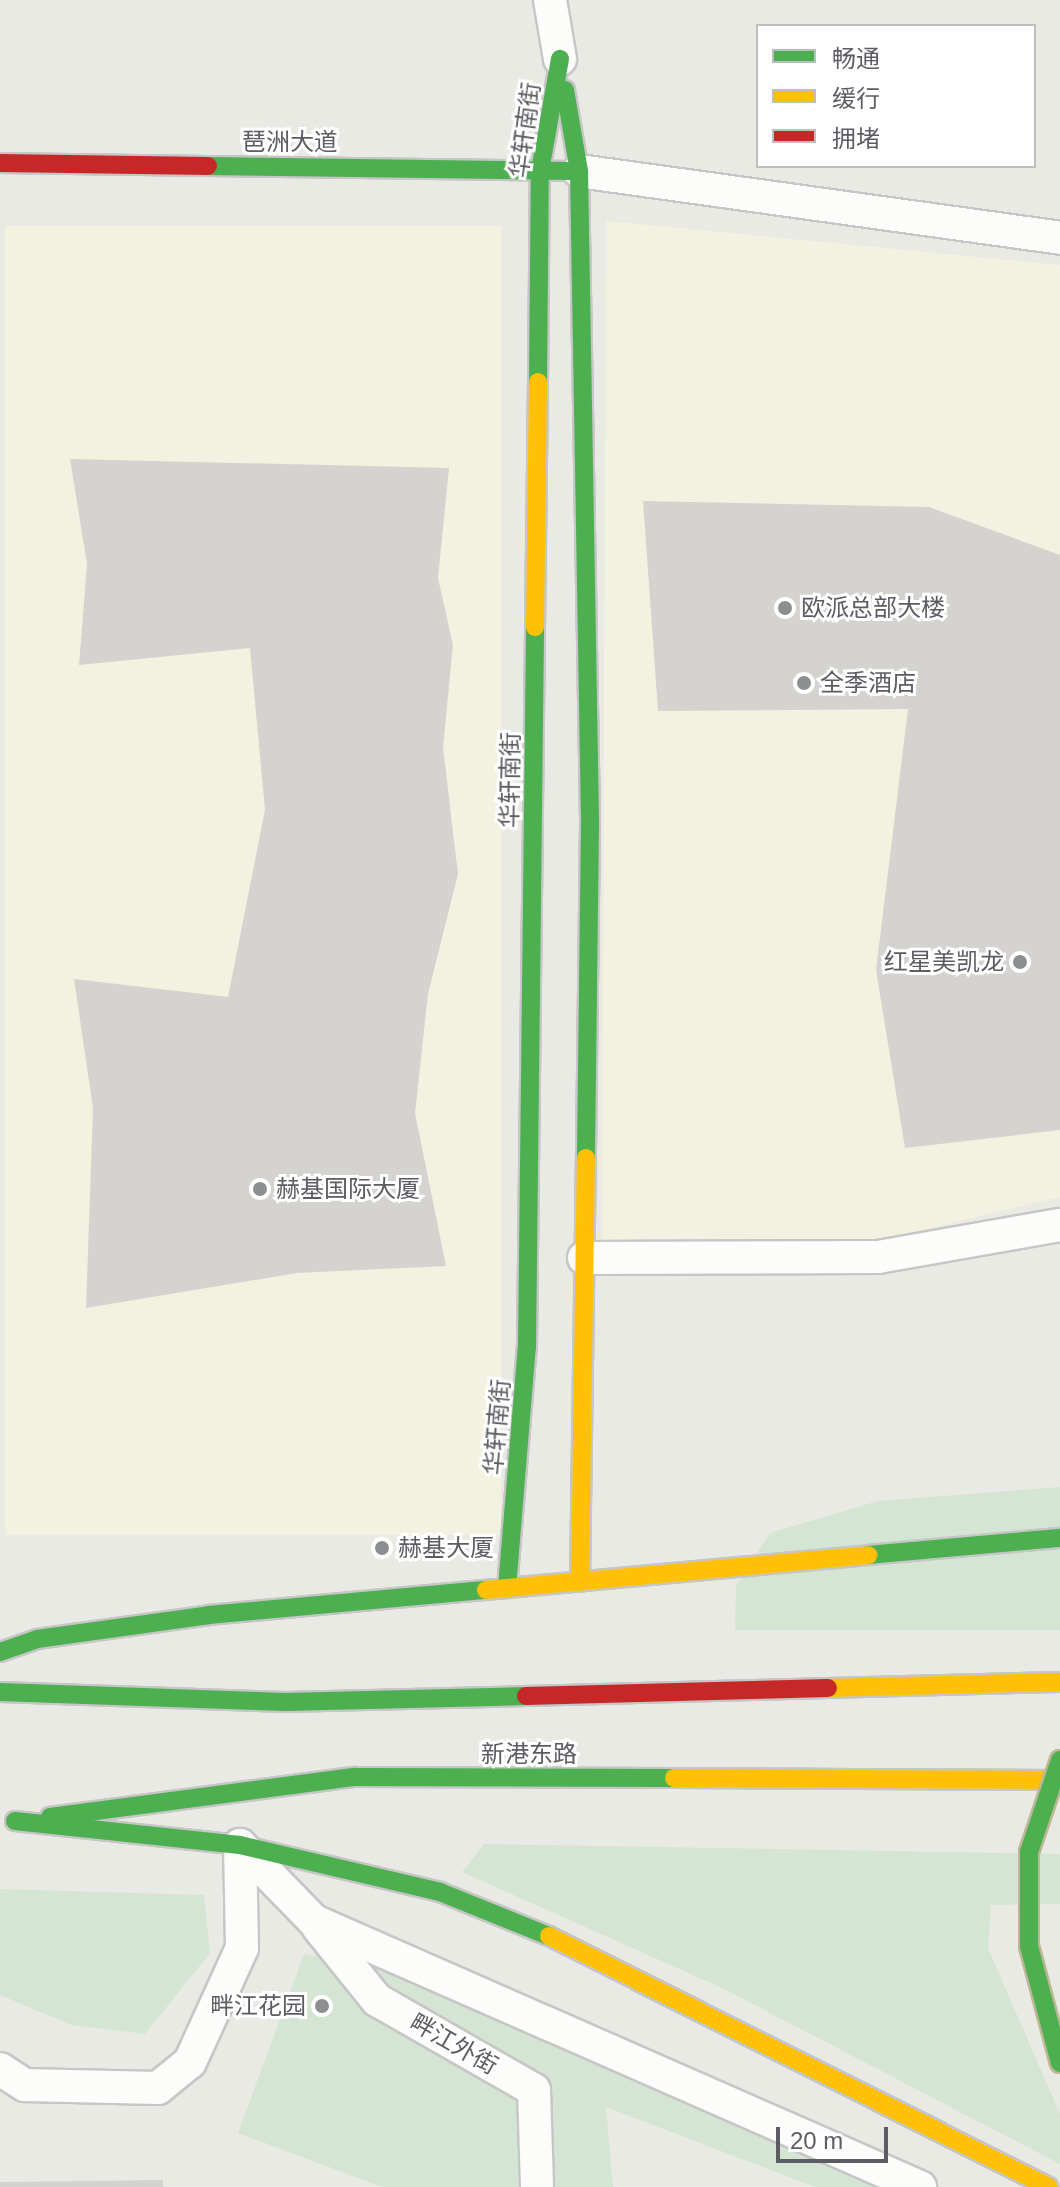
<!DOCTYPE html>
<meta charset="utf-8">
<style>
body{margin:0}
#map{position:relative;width:1060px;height:2187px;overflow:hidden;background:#eaeae5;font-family:Arial,"Noto Sans SC",sans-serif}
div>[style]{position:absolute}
.commercial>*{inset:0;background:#f3f1df;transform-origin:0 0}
.green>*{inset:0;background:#d4e5d4}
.building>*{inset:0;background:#d4d3d0}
.roads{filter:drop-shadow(2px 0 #c6c6c6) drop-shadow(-2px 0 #c6c6c6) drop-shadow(0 2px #c6c6c6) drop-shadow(0 -2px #c6c6c6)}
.street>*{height:32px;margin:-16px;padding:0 16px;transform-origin:16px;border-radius:16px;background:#fcfcfb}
.fast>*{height:18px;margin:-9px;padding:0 9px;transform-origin:9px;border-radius:9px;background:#4caf50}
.slow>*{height:18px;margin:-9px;padding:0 9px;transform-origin:9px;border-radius:9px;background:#ffc107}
.jam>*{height:18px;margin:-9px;padding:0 9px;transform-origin:9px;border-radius:9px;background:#c62828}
.bridges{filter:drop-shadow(2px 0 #bdb796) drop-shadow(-2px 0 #bdb796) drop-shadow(0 2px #bdb796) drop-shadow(0 -2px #bdb796)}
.fast-bridge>*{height:18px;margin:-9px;padding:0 9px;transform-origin:9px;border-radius:9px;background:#4caf50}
.dots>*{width:22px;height:22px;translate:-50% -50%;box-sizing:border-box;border:4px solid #fff;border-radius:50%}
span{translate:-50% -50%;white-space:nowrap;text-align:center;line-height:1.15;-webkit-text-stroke:6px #fff;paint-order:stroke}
.street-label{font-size:24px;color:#5b5d62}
.poi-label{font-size:24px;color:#5b5d62}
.left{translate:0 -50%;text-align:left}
.right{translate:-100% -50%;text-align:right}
.legend{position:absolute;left:756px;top:24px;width:280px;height:144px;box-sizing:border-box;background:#fff;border:2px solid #bdbec0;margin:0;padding:10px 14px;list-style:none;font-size:24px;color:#5b5d62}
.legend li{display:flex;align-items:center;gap:16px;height:40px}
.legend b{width:40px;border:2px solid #bdbec0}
.scale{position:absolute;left:776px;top:2127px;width:112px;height:36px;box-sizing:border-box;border:4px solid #5b5d62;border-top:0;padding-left:10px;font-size:24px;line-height:28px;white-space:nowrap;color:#5b5d62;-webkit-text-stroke:6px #fff;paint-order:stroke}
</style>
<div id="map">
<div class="commercial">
<div style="clip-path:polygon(606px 221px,1060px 265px,1060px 1197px,873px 1242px,602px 1249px)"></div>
<div style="left:5px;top:226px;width:496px;height:1309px"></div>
</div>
<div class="green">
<div style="clip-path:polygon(1060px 1487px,1060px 1630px,735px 1630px,736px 1586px,770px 1533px,878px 1501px)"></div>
<div style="clip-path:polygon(484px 1844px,1060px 1854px,1060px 1904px,991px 1905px,988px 1948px,1060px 2114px,1060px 2164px,722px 1988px,462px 1872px)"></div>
<div style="clip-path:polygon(0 1889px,204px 1895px,210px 1953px,145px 2034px,71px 2025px,0 1995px)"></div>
<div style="clip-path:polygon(304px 1954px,424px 1978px,885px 2187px,815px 2187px,606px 2107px,613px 2187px,382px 2187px,238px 2133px)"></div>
</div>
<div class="building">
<div style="clip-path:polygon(70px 459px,449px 468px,438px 578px,453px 645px,443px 747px,458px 874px,428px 994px,415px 1113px,446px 1266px,297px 1273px,86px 1308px,93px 1108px,74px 979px,228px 997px,265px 810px,250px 648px,79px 665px,87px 564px)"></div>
<div style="clip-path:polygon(643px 501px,929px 507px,1060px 555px,1060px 1130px,905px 1148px,876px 970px,908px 709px,658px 711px)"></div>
<div style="clip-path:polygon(163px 2180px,163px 2187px,0 2187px,0 2182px)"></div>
</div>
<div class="roads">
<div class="street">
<div style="left:550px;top:0;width:60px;rotate:80.4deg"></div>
<div style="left:579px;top:171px;width:486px;rotate:7.9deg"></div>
<div style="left:584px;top:1258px;width:294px;rotate:-0.2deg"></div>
<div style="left:878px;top:1257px;width:185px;rotate:-10deg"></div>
<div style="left:240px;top:1845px;width:106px;rotate:45.8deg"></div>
<div style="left:314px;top:1921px;width:662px;rotate:23.7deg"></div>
<div style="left:318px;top:1927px;width:94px;rotate:51.1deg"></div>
<div style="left:377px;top:2000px;width:181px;rotate:29.8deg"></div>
<div style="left:534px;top:2090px;width:97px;rotate:88.2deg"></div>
<div style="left:0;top:2069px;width:30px;rotate:33deg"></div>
<div style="left:25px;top:2085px;width:133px;rotate:1.3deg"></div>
<div style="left:158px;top:2088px;width:41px;rotate:-39.1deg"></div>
<div style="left:190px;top:2062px;width:125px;rotate:-65.5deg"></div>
<div style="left:242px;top:1948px;width:103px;rotate:-91.1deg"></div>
</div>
<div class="fast">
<div style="left:565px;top:90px;width:82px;rotate:80.2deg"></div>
<div style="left:579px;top:171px;width:653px;rotate:89.03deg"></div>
<div style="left:590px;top:824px;width:334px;rotate:90.7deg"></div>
<div style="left:208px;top:166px;width:362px;rotate:0.8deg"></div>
<div style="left:538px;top:382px;width:211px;rotate:-89.5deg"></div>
<div style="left:540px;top:171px;width:114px;rotate:-79.9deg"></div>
<div style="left:868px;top:1555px;width:193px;rotate:-5.1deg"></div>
<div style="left:507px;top:1588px;width:242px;rotate:-85.3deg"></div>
<div style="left:527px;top:1347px;width:720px;rotate:-89.36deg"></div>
<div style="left:0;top:1652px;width:39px;rotate:-19deg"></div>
<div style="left:37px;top:1639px;width:174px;rotate:-7.9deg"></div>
<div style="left:209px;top:1615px;width:278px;rotate:-5.2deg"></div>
<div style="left:0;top:1692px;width:285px;rotate:2deg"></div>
<div style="left:285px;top:1702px;width:241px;rotate:-1.4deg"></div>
<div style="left:50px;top:1817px;width:308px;rotate:-7.5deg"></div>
<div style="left:355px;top:1777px;width:319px;rotate:0.2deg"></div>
<div style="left:15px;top:1821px;width:226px;rotate:6.1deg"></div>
<div style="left:240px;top:1845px;width:205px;rotate:13.2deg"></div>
<div style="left:440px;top:1892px;width:118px;rotate:22deg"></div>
</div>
<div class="slow">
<div style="left:535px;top:627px;width:245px;rotate:-89.3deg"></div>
<div style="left:580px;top:1582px;width:424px;rotate:-89.2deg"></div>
<div style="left:486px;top:1590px;width:384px;rotate:-5.2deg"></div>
<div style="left:828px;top:1688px;width:232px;rotate:-1.5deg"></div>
<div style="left:674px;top:1778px;width:386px;rotate:0.3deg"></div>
<div style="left:549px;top:1936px;width:559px;rotate:26.66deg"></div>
</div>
<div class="jam">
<div style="left:0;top:163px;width:208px;rotate:0.8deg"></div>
<div style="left:526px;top:1696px;width:302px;rotate:-1.5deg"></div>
</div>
</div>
<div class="bridges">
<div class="fast-bridge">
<div style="left:1060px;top:1760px;width:97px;rotate:108.6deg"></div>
<div style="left:1029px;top:1852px;width:94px;rotate:90deg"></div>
<div style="left:1029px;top:1946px;width:121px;rotate:75.2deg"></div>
</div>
</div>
<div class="dots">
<div style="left:785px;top:608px;background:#8d8e90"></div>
<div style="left:804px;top:683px;background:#8d8e90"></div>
<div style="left:1020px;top:962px;background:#8d8e90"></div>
<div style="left:260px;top:1189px;background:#8d8e90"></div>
<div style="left:382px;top:1548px;background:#8d8e90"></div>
<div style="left:322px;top:2006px;background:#8d8e90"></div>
</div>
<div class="street-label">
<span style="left:525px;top:130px;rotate:-82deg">华轩南街</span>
<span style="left:290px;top:142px">琶洲大道</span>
<span style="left:510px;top:780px;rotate:-89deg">华轩南街</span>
<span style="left:497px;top:1427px;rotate:-85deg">华轩南街</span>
<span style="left:529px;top:1754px">新港东路</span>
<span style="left:454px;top:2044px;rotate:30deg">畔江外街</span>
</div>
<div class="poi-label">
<span class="left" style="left:801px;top:608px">欧派总部大楼</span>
<span class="left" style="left:820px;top:683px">全季酒店</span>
<span class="right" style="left:1004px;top:962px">红星美凯龙</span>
<span class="left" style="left:276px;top:1189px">赫基国际大厦</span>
<span class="left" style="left:398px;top:1548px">赫基大厦</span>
<span class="right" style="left:306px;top:2006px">畔江花园</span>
</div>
<ul class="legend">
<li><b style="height:10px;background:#4caf50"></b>畅通</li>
<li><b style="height:10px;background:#ffc107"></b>缓行</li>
<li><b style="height:10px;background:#c62828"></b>拥堵</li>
</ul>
<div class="scale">20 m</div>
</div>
